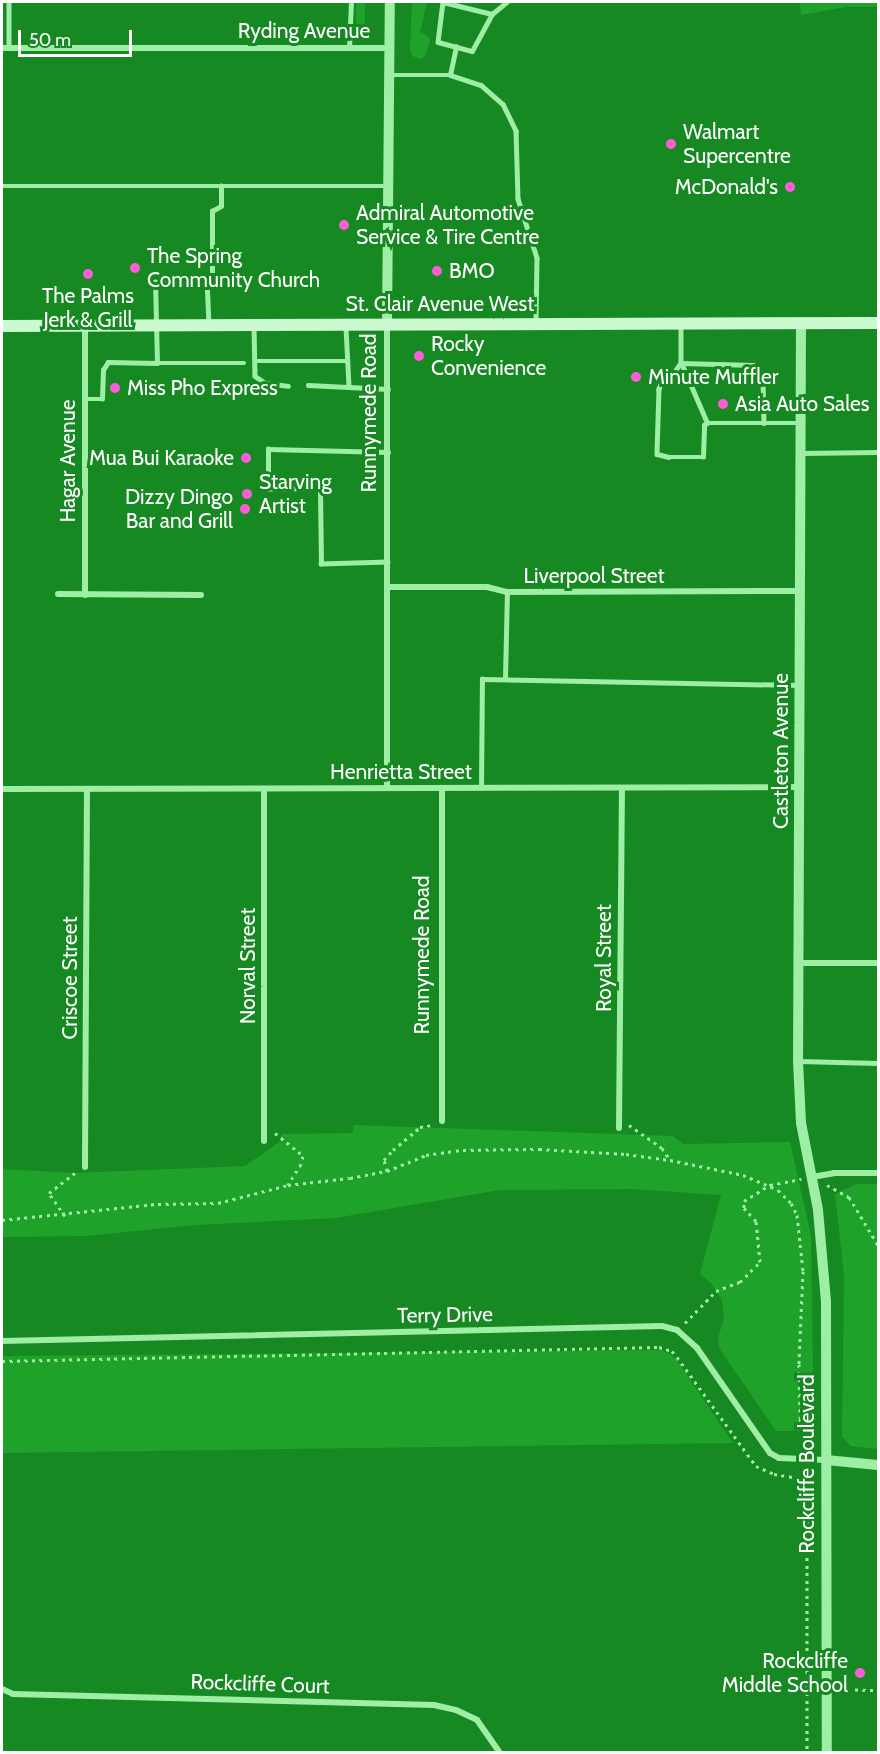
<!DOCTYPE html>
<style>
body{margin:0}
#map{position:relative;width:880px;height:1754px;overflow:hidden;background:#178922;font-family:Cabin,sans-serif}
div>[style]{position:absolute}
.green>*{inset:0;background:#1fa22a}
.path>*{height:3px;margin-top:-1.5px;transform-origin:0;background:repeating-linear-gradient(90deg,#9feea5 0 3px,transparent 0 7.5px)}
.service>*{height:4.5px;margin:-2.25px;padding:0 2.25px;transform-origin:2.25px;border-radius:2.25px;background:#9feea5}
.minor>*{height:6px;margin:-3px;padding:0 3px;transform-origin:3px;border-radius:3px;background:#9feea5}
.tertiary>*{height:10px;margin:-5px;padding:0 5px;transform-origin:5px;border-radius:5px;background:#9feea5}
.secondary>*{height:12px;margin:-6px;padding:0 6px;transform-origin:6px;border-radius:6px;background:#ccfad0}
.dots>*{width:16px;height:16px;translate:-50% -50%;box-sizing:border-box;border:3px solid #178922;border-radius:50%}
span{translate:-50% -50%;white-space:nowrap;text-align:center;line-height:1.15;-webkit-text-stroke:6px #178922;paint-order:stroke}
.street-label{font-size:21px;color:#fff}
.poi-label{font-size:21px;color:#fff}
.left{translate:0 -50%;text-align:left}
.right{translate:-100% -50%;text-align:right}
.frame{position:absolute;inset:0;border:3px solid #fff;pointer-events:none}
.scale{position:absolute;left:18px;top:30px;width:114px;height:27px;box-sizing:border-box;border:3px solid #fff;border-top:0;padding-left:8px;font-size:18px;line-height:21px;white-space:nowrap;color:#fff;-webkit-text-stroke:4px #178922;paint-order:stroke}
</style>
<div id="map">
<div class="green">
<div style="clip-path:polygon(356px 2px,365px 2px,365px 22px,362px 28px,356px 31px)"></div>
<div style="clip-path:polygon(412px 2px,427px 2px,420px 32px,428px 36px,430px 42px,425px 56px,421px 59px,412px 56px,410px 50px)"></div>
<div style="clip-path:polygon(800px 2px,878px 2px,878px 7px,846px 7px,801px 15px)"></div>
<div style="clip-path:polygon(353px 1125px,673px 1136px,683px 1144px,790px 1142px,811px 1236px,814px 1431px,776px 1431px,719px 1348px,718px 1338px,724px 1318px,722px 1300px,711px 1283px,700px 1274px,721px 1195px,633px 1189px,500px 1190px,335px 1218px,195px 1225px,86px 1236px,2px 1237px,2px 1169px,74px 1173px,245px 1166px,282px 1140px,281px 1134px,353px 1133px)"></div>
<div style="clip-path:polygon(856px 1184px,878px 1184px,878px 1449px,851px 1446px,842px 1437px,844px 1275px,835px 1194px)"></div>
<div style="clip-path:polygon(660px 1350px,669px 1353px,676px 1359px,733px 1443px,2px 1453px,2px 1356px)"></div>
</div>
<div class="path">
<div style="left:629px;top:1125px;width:40px;rotate:34.9deg"></div>
<div style="left:662px;top:1148px;width:14px;rotate:56deg"></div>
<div style="left:275px;top:1133px;width:36px;rotate:39deg"></div>
<div style="left:303px;top:1156px;width:8px;rotate:104deg"></div>
<div style="left:301px;top:1164px;width:25px;rotate:122deg"></div>
<div style="left:387px;top:1171px;width:11px;rotate:-105deg"></div>
<div style="left:384px;top:1160px;width:13px;rotate:-48deg"></div>
<div style="left:393px;top:1150px;width:35px;rotate:-40deg"></div>
<div style="left:420px;top:1127px;width:12px;rotate:-9deg"></div>
<div style="left:827px;top:1185px;width:25px;rotate:29deg"></div>
<div style="left:849px;top:1197px;width:56px;rotate:58.9deg"></div>
<div style="left:65px;top:1216px;width:28px;rotate:-125deg"></div>
<div style="left:49px;top:1193px;width:34px;rotate:-38deg"></div>
<div style="left:2px;top:1220px;width:157px;rotate:-5.9deg"></div>
<div style="left:158px;top:1204px;width:60px;rotate:-1deg"></div>
<div style="left:218px;top:1203px;width:72px;rotate:-14.4deg"></div>
<div style="left:288px;top:1185px;width:62px;rotate:-6.4deg"></div>
<div style="left:350px;top:1178px;width:38px;rotate:-11deg"></div>
<div style="left:387px;top:1171px;width:42px;rotate:-22.3deg"></div>
<div style="left:426px;top:1155px;width:37px;rotate:-8deg"></div>
<div style="left:463px;top:1150px;width:76px;rotate:-0.8deg"></div>
<div style="left:539px;top:1149px;width:87px;rotate:3.3deg"></div>
<div style="left:626px;top:1154px;width:44px;rotate:7.8deg"></div>
<div style="left:670px;top:1160px;width:75px;rotate:11.6deg"></div>
<div style="left:743px;top:1175px;width:38px;rotate:23deg"></div>
<div style="left:778px;top:1190px;width:18px;rotate:45deg"></div>
<div style="left:791px;top:1203px;width:13px;rotate:63deg"></div>
<div style="left:797px;top:1215px;width:56px;rotate:83.9deg"></div>
<div style="left:803px;top:1271px;width:93px;rotate:92.5deg"></div>
<div style="left:799px;top:1364px;width:54px;rotate:88.9deg"></div>
<div style="left:800px;top:1418px;width:32px;rotate:79deg"></div>
<div style="left:685px;top:1323px;width:45px;rotate:-45.9deg"></div>
<div style="left:716px;top:1291px;width:26px;rotate:-21deg"></div>
<div style="left:740px;top:1282px;width:28px;rotate:-45deg"></div>
<div style="left:760px;top:1262px;width:41px;rotate:-95.6deg"></div>
<div style="left:756px;top:1221px;width:18px;rotate:-133deg"></div>
<div style="left:744px;top:1208px;width:7px;rotate:-90deg"></div>
<div style="left:744px;top:1201px;width:31px;rotate:-32deg"></div>
<div style="left:770px;top:1185px;width:32px;rotate:-11deg"></div>
<div style="left:2px;top:1361px;width:657px;rotate:-1.22deg"></div>
<div style="left:659px;top:1347px;width:14px;rotate:17deg"></div>
<div style="left:672px;top:1351px;width:8px;rotate:50deg"></div>
<div style="left:677px;top:1357px;width:135px;rotate:54.1deg"></div>
<div style="left:756px;top:1466px;width:20px;rotate:24deg"></div>
<div style="left:774px;top:1474px;width:33px;rotate:9deg"></div>
<div style="left:807px;top:1468px;width:284px;rotate:90deg"></div>
<div style="left:840px;top:1689px;width:38px;rotate:2deg"></div>
</div>
<div class="service">
<div style="left:9px;top:2px;width:46px;rotate:90deg"></div>
<div style="left:443px;top:2px;width:40px;rotate:97.1deg"></div>
<div style="left:438px;top:42px;width:35px;rotate:15deg"></div>
<div style="left:472px;top:51px;width:42px;rotate:-61.6deg"></div>
<div style="left:492px;top:14px;width:19px;rotate:-39deg"></div>
<div style="left:443px;top:2px;width:50px;rotate:13.8deg"></div>
<div style="left:349px;top:48px;width:46px;rotate:-87.5deg"></div>
<div style="left:390px;top:75px;width:60px"></div>
<div style="left:450px;top:75px;width:33px;rotate:18deg"></div>
<div style="left:481px;top:85px;width:29px;rotate:41deg"></div>
<div style="left:503px;top:104px;width:30px;rotate:64deg"></div>
<div style="left:516px;top:131px;width:68px;rotate:88.3deg"></div>
<div style="left:518px;top:199px;width:62px;rotate:72.1deg"></div>
<div style="left:537px;top:258px;width:65px;rotate:90.9deg"></div>
<div style="left:450px;top:75px;width:29px;rotate:-78deg"></div>
<div style="left:2px;top:186px;width:387px"></div>
<div style="left:207px;top:280px;width:8px;rotate:-50deg"></div>
<div style="left:212px;top:274px;width:63px;rotate:-90deg"></div>
<div style="left:212px;top:211px;width:10px;rotate:-29deg"></div>
<div style="left:221px;top:206px;width:20px;rotate:-90deg"></div>
<div style="left:254px;top:325px;width:51px;rotate:88.9deg"></div>
<div style="left:255px;top:376px;width:12px;rotate:35deg"></div>
<div style="left:265px;top:383px;width:23px;rotate:7deg"></div>
<div style="left:681px;top:326px;width:37px;rotate:90deg"></div>
<div style="left:681px;top:363px;width:11px;rotate:124deg"></div>
<div style="left:675px;top:372px;width:16px;rotate:145deg"></div>
<div style="left:662px;top:381px;width:9px;rotate:111deg"></div>
<div style="left:659px;top:389px;width:65px;rotate:91.8deg"></div>
<div style="left:657px;top:454px;width:12px;rotate:14deg"></div>
<div style="left:669px;top:457px;width:34px"></div>
<div style="left:703px;top:457px;width:32px;rotate:-88deg"></div>
<div style="left:704px;top:425px;width:4px;rotate:-34deg"></div>
<div style="left:707px;top:423px;width:94px"></div>
<div style="left:346px;top:327px;width:60px;rotate:87.1deg"></div>
<div style="left:255px;top:361px;width:93px"></div>
<div style="left:157px;top:363px;width:87px"></div>
<div style="left:308px;top:385px;width:80px;rotate:2.9deg"></div>
<div style="left:85px;top:399px;width:17px"></div>
<div style="left:102px;top:399px;width:29px;rotate:-88deg"></div>
<div style="left:103px;top:370px;width:9px;rotate:-58deg"></div>
<div style="left:108px;top:362px;width:49px;rotate:1.2deg"></div>
<div style="left:157px;top:363px;width:81px;rotate:-91.4deg"></div>
<div style="left:155px;top:282px;width:52px;rotate:-2.2deg"></div>
<div style="left:207px;top:280px;width:44px;rotate:87.4deg"></div>
<div style="left:707px;top:423px;width:65px;rotate:-113.4deg"></div>
<div style="left:681px;top:363px;width:72px;rotate:1.6deg"></div>
<div style="left:753px;top:365px;width:7px;rotate:34deg"></div>
<div style="left:759px;top:369px;width:11px;rotate:68deg"></div>
<div style="left:763px;top:379px;width:44px;rotate:88.7deg"></div>
<div style="left:801px;top:453px;width:77px;rotate:-0.7deg"></div>
<div style="left:388px;top:562px;width:67px;rotate:178.3deg"></div>
<div style="left:321px;top:564px;width:75px;rotate:-90.8deg"></div>
<div style="left:320px;top:489px;width:52px;rotate:180deg"></div>
<div style="left:268px;top:489px;width:40px;rotate:-90deg"></div>
<div style="left:268px;top:449px;width:120px;rotate:1.4deg"></div>
<div style="left:505px;top:678px;width:86px;rotate:-88.7deg"></div>
<div style="left:481px;top:788px;width:109px;rotate:-89.5deg"></div>
<div style="left:482px;top:679px;width:318px;rotate:1.1deg"></div>
<div style="left:798px;top:1061px;width:80px;rotate:1.4deg"></div>
</div>
<div class="minor">
<div style="left:2px;top:48px;width:388px"></div>
<div style="left:389px;top:587px;width:98px"></div>
<div style="left:487px;top:587px;width:21px;rotate:14deg"></div>
<div style="left:507px;top:592px;width:293px;rotate:-0.2deg"></div>
<div style="left:58px;top:594px;width:143px;rotate:0.4deg"></div>
<div style="left:85px;top:595px;width:269px;rotate:-90deg"></div>
<div style="left:387px;top:788px;width:463px;rotate:-90deg"></div>
<div style="left:2px;top:789px;width:798px;rotate:-0.14deg"></div>
<div style="left:800px;top:963px;width:78px"></div>
<div style="left:442px;top:1121px;width:333px;rotate:-90deg"></div>
<div style="left:619px;top:1128px;width:340px;rotate:-89.5deg"></div>
<div style="left:264px;top:1141px;width:351px;rotate:-90deg"></div>
<div style="left:85px;top:1167px;width:378px;rotate:-89.7deg"></div>
<div style="left:812px;top:1177px;width:22px;rotate:-10deg"></div>
<div style="left:834px;top:1173px;width:44px"></div>
<div style="left:2px;top:1341px;width:660px;rotate:-1.3deg"></div>
<div style="left:662px;top:1326px;width:16px;rotate:15deg"></div>
<div style="left:677px;top:1330px;width:27px;rotate:42deg"></div>
<div style="left:697px;top:1348px;width:128px;rotate:55.2deg"></div>
<div style="left:770px;top:1453px;width:10px;rotate:29deg"></div>
<div style="left:779px;top:1458px;width:47px;rotate:2.4deg"></div>
<div style="left:2px;top:1689px;width:12px;rotate:24deg"></div>
<div style="left:13px;top:1694px;width:421px;rotate:1.5deg"></div>
<div style="left:434px;top:1705px;width:23px;rotate:13deg"></div>
<div style="left:456px;top:1710px;width:23px;rotate:25deg"></div>
<div style="left:477px;top:1720px;width:39px;rotate:55deg"></div>
</div>
<div class="tertiary">
<div style="left:801px;top:323px;width:738px;rotate:90.23deg"></div>
<div style="left:798px;top:1061px;width:62px;rotate:87.2deg"></div>
<div style="left:801px;top:1123px;width:89px;rotate:78.9deg"></div>
<div style="left:818px;top:1210px;width:92px;rotate:85deg"></div>
<div style="left:826px;top:1302px;width:450px;rotate:89.9deg"></div>
<div style="left:387px;top:325px;width:323px;rotate:-89.5deg"></div>
<div style="left:826px;top:1460px;width:52px;rotate:5.5deg"></div>
</div>
<div class="secondary">
<div style="left:2px;top:326px;width:876px;rotate:-0.2deg"></div>
</div>
<div class="dots">
<div style="left:671px;top:144px;background:#ff5cd7"></div>
<div style="left:790px;top:187px;background:#ff5cd7"></div>
<div style="left:344px;top:225px;background:#ff5cd7"></div>
<div style="left:135px;top:268px;background:#ff5cd7"></div>
<div style="left:437px;top:271px;background:#ff5cd7"></div>
<div style="left:88px;top:274px;background:#ff5cd7"></div>
<div style="left:419px;top:356px;background:#ff5cd7"></div>
<div style="left:636px;top:377px;background:#ff5cd7"></div>
<div style="left:115px;top:388px;background:#ff5cd7"></div>
<div style="left:723px;top:404px;background:#ff5cd7"></div>
<div style="left:246px;top:458px;background:#ff5cd7"></div>
<div style="left:247px;top:494px;background:#ff5cd7"></div>
<div style="left:245px;top:509px;background:#ff5cd7"></div>
<div style="left:860px;top:1673px;background:#ff5cd7"></div>
</div>
<div class="street-label">
<span style="left:304px;top:31px">Ryding Avenue</span>
<span style="left:440px;top:304px">St. Clair Avenue West</span>
<span style="left:369px;top:413px;rotate:-90deg">Runnymede Road</span>
<span style="left:68px;top:461px;rotate:-90deg">Hagar Avenue</span>
<span style="left:594px;top:576px">Liverpool Street</span>
<span style="left:781px;top:751px;rotate:-90deg">Castleton Avenue</span>
<span style="left:401px;top:772px">Henrietta Street</span>
<span style="left:422px;top:955px;rotate:-90deg">Runnymede Road</span>
<span style="left:604px;top:958px;rotate:-90deg">Royal Street</span>
<span style="left:248px;top:966px;rotate:-90deg">Norval Street</span>
<span style="left:70px;top:978px;rotate:-90deg">Criscoe Street</span>
<span style="left:445px;top:1315px;rotate:-1deg">Terry Drive</span>
<span style="left:807px;top:1464px;rotate:-90deg">Rockcliffe Boulevard</span>
<span style="left:260px;top:1684px;rotate:2deg">Rockcliffe Court</span>
</div>
<div class="poi-label">
<span class="left" style="left:683px;top:144px">Walmart<br>Supercentre</span>
<span class="right" style="left:778px;top:187px">McDonald's</span>
<span class="left" style="left:356px;top:225px">Admiral Automotive<br>Service &amp; Tire Centre</span>
<span class="left" style="left:147px;top:268px">The Spring<br>Community Church</span>
<span class="left" style="left:449px;top:271px">BMO</span>
<span style="left:88px;top:308px">The Palms<br>Jerk &amp; Grill</span>
<span class="left" style="left:431px;top:356px">Rocky<br>Convenience</span>
<span class="left" style="left:648px;top:377px">Minute Muffler</span>
<span class="left" style="left:127px;top:388px">Miss Pho Express</span>
<span class="left" style="left:735px;top:404px">Asia Auto Sales</span>
<span class="right" style="left:234px;top:458px">Mua Bui Karaoke</span>
<span class="left" style="left:259px;top:494px">Starving<br>Artist</span>
<span class="right" style="left:233px;top:509px">Dizzy Dingo<br>Bar and Grill</span>
<span class="right" style="left:848px;top:1673px">Rockcliffe<br>Middle School</span>
</div>
<div class="frame"></div>
<div class="scale">50 m</div>
</div>
